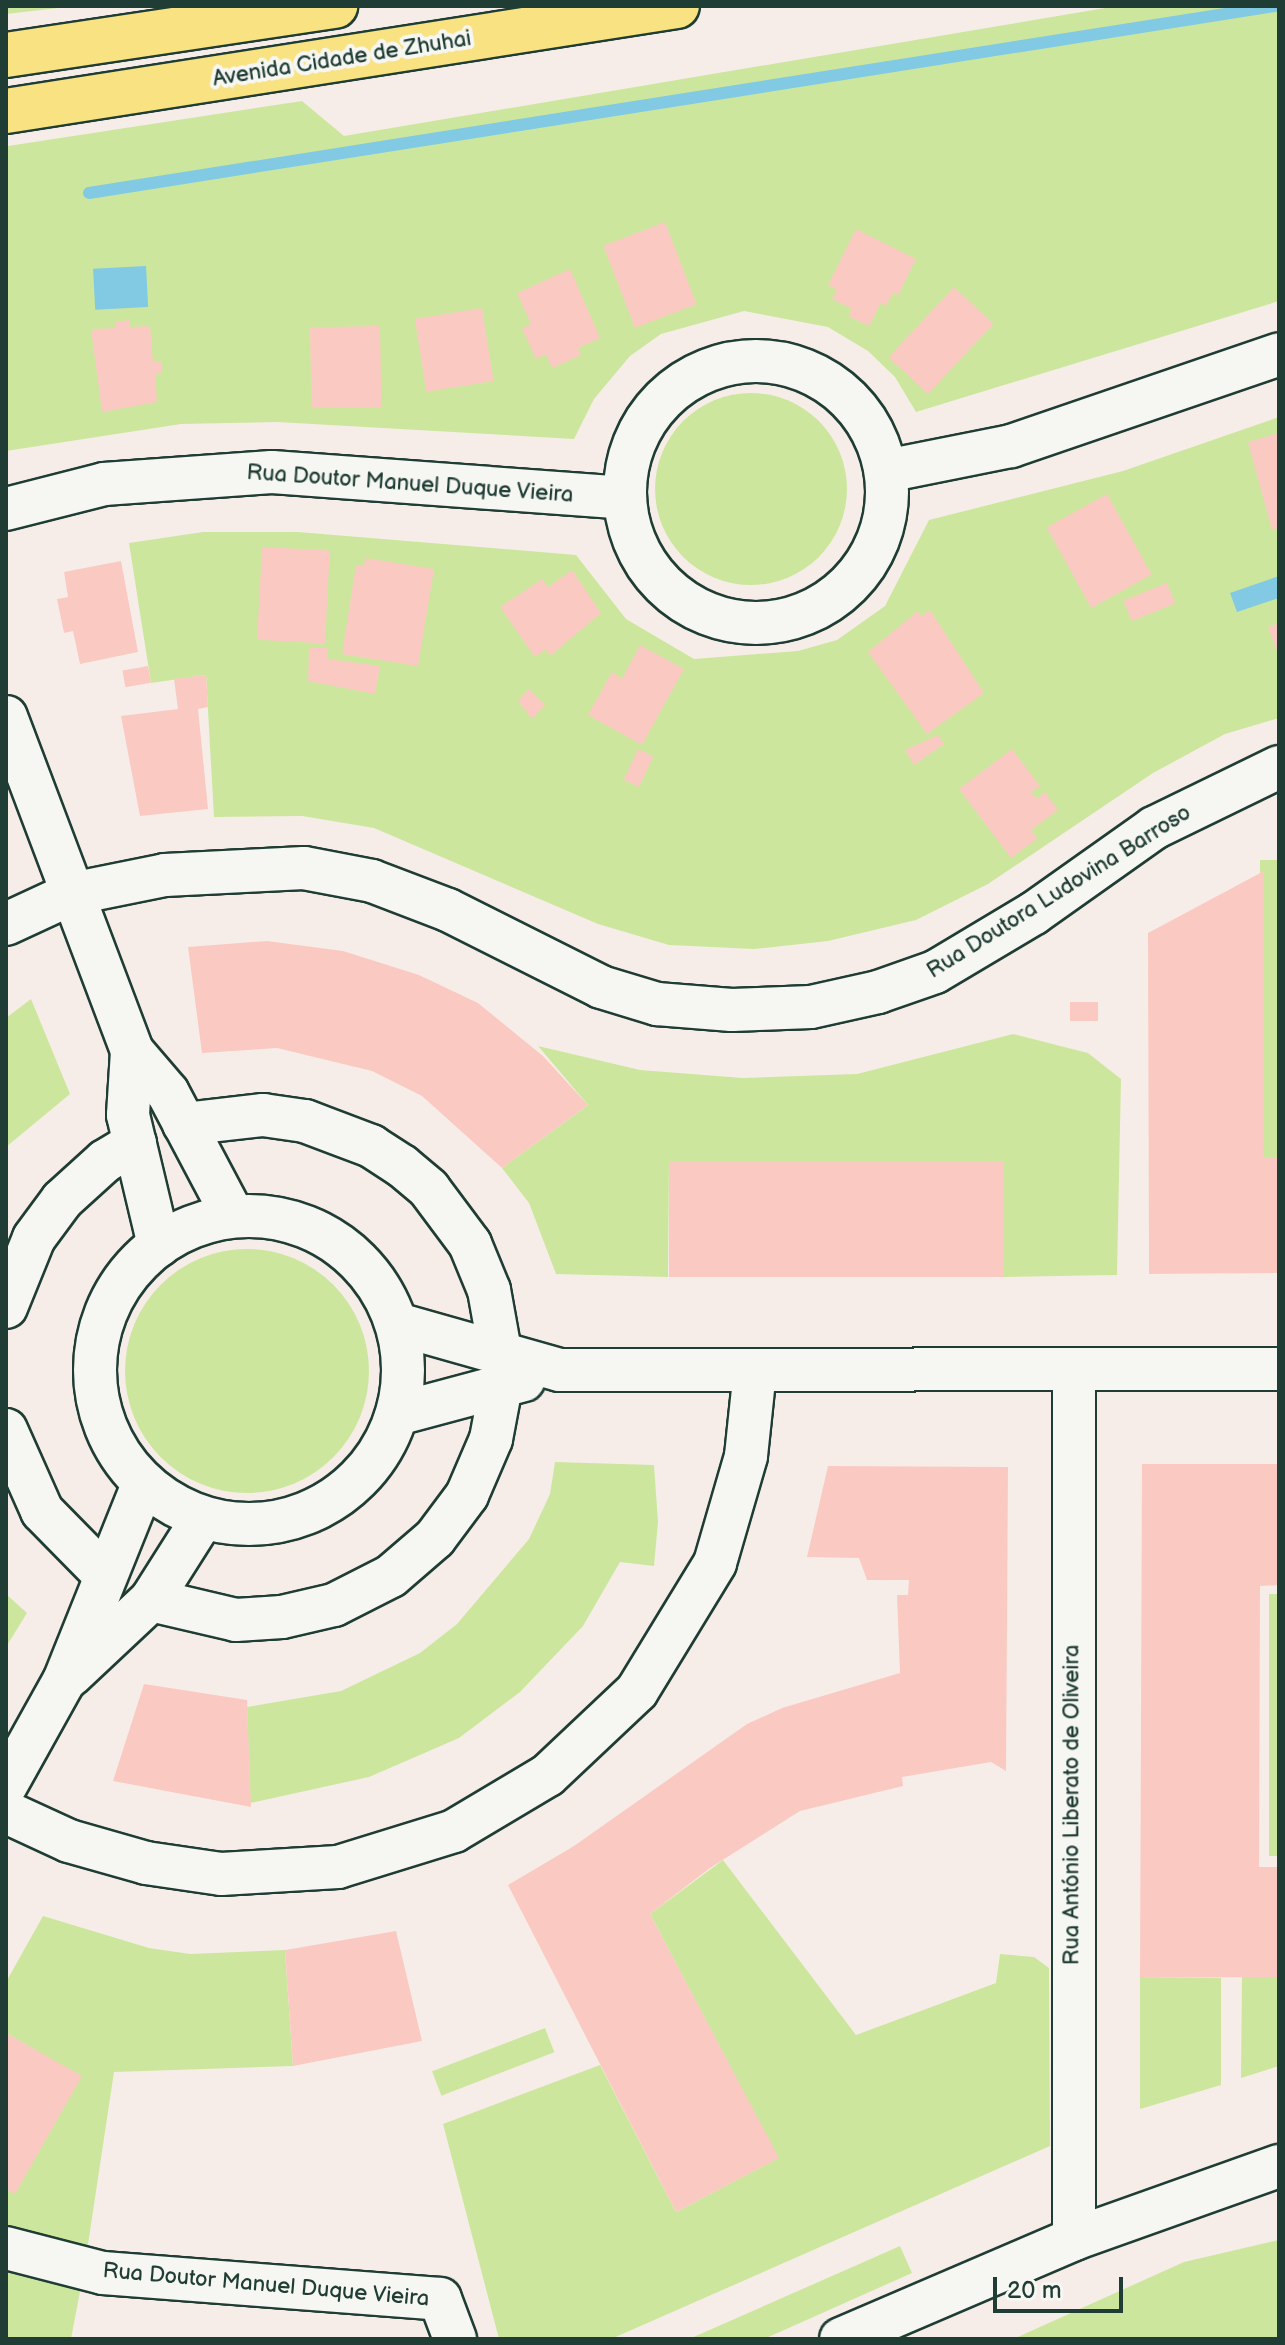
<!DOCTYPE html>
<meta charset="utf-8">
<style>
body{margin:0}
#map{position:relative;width:1285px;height:2345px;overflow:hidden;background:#f7ede8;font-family:"Balsamiq Sans",sans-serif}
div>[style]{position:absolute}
.green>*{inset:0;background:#cce79d;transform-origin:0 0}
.round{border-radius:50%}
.water>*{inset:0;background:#82cae3;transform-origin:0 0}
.stream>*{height:12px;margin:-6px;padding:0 6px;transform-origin:6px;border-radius:6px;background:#82cae3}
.building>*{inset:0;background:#facac2;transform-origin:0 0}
.roads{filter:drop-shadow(2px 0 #1f3d34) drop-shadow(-2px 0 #1f3d34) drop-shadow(0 2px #1f3d34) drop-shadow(0 -2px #1f3d34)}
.minor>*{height:42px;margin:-21px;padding:0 21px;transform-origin:21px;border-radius:21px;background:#f6f6f2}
.minor>.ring{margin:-21px;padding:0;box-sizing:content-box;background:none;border:42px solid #f6f6f2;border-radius:50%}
.major>*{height:44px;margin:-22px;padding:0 22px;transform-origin:22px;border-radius:22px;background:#f8e281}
span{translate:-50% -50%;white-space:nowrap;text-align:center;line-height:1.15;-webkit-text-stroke:8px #f6f6f2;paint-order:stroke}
.street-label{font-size:22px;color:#1f3d34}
.frame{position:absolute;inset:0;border:8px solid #1f3d34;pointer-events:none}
.scale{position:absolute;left:993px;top:2277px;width:130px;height:36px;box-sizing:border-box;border:4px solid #1f3d34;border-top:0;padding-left:10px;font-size:24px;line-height:28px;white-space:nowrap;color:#1f3d34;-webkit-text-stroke:6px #f6f6f2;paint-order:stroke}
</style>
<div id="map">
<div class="green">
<div style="clip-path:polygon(6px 6px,76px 6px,6px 14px)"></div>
<div style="clip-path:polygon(1117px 6px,1279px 6px,1279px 301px,916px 412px,895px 377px,868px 351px,828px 327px,744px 311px,661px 334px,630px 356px,594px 399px,574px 439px,277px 422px,181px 424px,6px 451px,8px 146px,302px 101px,344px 136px)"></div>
<div class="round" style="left:655px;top:393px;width:192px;height:192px"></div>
<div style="clip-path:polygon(1279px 417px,1279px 718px,1225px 734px,1153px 773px,988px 884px,916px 920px,828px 941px,754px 949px,669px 945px,598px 924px,374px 828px,302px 816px,214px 817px,206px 675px,151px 683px,129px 543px,203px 532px,298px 532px,576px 555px,626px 619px,694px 659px,798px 651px,837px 640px,885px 606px,929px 520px,1123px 471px)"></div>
<div style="left:1279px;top:860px;width:298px;height:19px;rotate:90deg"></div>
<div style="clip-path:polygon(31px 999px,70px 1094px,6px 1147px,6px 1018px)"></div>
<div style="clip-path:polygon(1013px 1034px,1088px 1053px,1121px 1079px,1117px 1275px,1004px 1277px,1003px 1162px,669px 1161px,668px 1277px,556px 1274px,529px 1203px,502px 1168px,588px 1105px,538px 1046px,640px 1070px,743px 1078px,857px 1074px)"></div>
<div class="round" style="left:125px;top:1249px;width:244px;height:244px"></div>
<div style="clip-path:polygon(555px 1462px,654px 1465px,658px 1522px,654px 1566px,620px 1562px,583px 1626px,520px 1692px,459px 1738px,369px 1777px,250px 1803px,247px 1707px,341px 1691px,420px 1653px,457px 1624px,529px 1539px,550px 1494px)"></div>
<div style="clip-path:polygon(6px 1594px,27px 1613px,6px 1647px)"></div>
<div style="left:1269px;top:1594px;width:10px;height:262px"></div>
<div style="clip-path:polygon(723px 1860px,856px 2035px,996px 1983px,1000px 1954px,1034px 1957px,1049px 1968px,1050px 2146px,611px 2339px,499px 2339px,443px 2124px,600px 2065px,676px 2212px,778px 2158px,650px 1914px)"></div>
<div style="clip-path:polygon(43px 1916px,149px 1948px,190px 1954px,285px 1950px,293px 2066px,114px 2072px,87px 2251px,6px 2233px,6px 2189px,81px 2077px,6px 2033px,6px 1982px)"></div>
<div style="clip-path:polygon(1279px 1976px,1279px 2066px,1241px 2078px,1242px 1977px)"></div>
<div style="clip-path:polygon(1140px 1978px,1221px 1978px,1221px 2085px,1140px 2109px)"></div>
<div style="left:545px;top:2028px;width:26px;height:121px;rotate:69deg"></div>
<div style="clip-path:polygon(1279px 2240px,1279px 2339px,1013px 2339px,1184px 2262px)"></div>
<div style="clip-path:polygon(900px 2246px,912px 2273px,764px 2339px,689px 2339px)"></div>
<div style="clip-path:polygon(6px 2268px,81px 2286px,71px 2339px,6px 2339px)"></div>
</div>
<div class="water">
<div style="left:146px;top:266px;width:41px;height:53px;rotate:87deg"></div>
<div style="clip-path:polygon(1279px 576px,1279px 598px,1237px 612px,1230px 593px)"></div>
</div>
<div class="stream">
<div style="left:89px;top:193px;width:1201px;rotate:-8.96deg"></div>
</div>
<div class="building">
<div style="left:665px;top:222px;width:88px;height:66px;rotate:69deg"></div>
<div style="clip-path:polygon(856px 229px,916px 259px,898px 295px,893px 293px,886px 306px,881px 303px,869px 326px,848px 316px,852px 309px,832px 299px,837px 290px,828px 285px)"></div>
<div style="clip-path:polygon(570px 269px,600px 338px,578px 348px,581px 355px,552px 368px,546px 354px,536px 359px,522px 328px,531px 324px,517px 293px)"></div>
<div style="left:954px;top:287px;width:54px;height:96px;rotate:43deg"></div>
<div style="left:482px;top:308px;width:74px;height:68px;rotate:81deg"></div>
<div style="clip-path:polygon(129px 320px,130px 327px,150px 326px,153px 362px,162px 361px,162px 374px,155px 374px,157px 402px,102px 412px,91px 329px,116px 328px,115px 322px)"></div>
<div style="left:380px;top:326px;width:81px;height:70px;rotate:89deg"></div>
<div style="clip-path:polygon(1279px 433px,1279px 528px,1272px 530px,1248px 442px)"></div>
<div style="left:1107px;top:494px;width:92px;height:69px;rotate:61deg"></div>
<div style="left:262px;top:547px;width:68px;height:93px;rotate:3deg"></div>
<div style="clip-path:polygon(365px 558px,434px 569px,418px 666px,342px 654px,356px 565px,364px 566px)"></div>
<div style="clip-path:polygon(121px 561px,138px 652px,80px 664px,73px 631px,64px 633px,57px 599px,68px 597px,64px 572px)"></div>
<div style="clip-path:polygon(572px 570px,601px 613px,550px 656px,546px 649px,535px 657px,500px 607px,542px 579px,548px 587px)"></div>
<div style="left:1167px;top:583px;width:22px;height:47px;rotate:68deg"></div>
<div style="clip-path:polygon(930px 610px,984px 693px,927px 734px,868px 652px,918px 611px,921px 616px)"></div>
<div style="clip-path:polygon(1279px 623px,1279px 657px,1268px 627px)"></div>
<div style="clip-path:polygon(640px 645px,684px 669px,642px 745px,588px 715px,612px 672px,622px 679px)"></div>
<div style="clip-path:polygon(309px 648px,328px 648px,328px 659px,380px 666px,375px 694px,308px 681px)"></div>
<div style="left:148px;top:666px;width:17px;height:26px;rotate:80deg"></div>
<div style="clip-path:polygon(206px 675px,208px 707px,198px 709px,208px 809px,140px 816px,121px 716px,178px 709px,174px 679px)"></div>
<div style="clip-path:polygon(529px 689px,545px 705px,532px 719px,518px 701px)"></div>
<div style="clip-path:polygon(938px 735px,944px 744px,914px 765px,905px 750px)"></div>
<div style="left:638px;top:749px;width:17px;height:34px;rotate:25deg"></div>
<div style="clip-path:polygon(1012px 749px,1040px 786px,1031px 792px,1037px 799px,1045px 792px,1058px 810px,1031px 830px,1037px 839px,1011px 858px,959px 789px)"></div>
<div style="clip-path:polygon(1264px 871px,1263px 1158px,1279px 1158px,1279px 1273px,1149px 1274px,1148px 933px)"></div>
<div style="clip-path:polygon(267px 941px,343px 951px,419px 975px,478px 1003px,543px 1056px,588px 1105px,502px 1168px,422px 1096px,372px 1071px,277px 1048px,202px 1053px,188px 947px)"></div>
<div style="left:1098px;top:1002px;width:19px;height:28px;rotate:90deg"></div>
<div style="left:669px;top:1161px;width:335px;height:116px"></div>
<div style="clip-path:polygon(1142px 1464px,1279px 1464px,1279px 1585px,1260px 1586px,1259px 1867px,1279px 1867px,1279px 1977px,1140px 1978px)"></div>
<div style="clip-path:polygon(828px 1466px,1008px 1467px,1006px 1771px,991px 1762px,902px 1777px,903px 1786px,800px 1811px,710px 1868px,650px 1914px,779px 2158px,676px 2212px,508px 1885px,574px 1846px,747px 1724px,782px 1708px,900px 1673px,897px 1595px,908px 1595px,909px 1580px,867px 1580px,859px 1558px,807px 1557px)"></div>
<div style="clip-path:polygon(144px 1684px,247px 1700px,251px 1807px,113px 1781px)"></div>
<div style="clip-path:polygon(396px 1931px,422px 2041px,293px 2066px,285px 1950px)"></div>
<div style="clip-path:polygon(6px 2033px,82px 2076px,15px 2194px,6px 2189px)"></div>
</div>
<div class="roads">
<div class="minor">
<div class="ring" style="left:625px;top:361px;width:220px;height:220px"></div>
<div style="left:886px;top:471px;width:127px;rotate:-11.3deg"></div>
<div style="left:1011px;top:446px;width:283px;rotate:-18.9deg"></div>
<div style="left:6px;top:509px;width:101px;rotate:-14.3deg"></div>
<div style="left:104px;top:484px;width:168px;rotate:-4.1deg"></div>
<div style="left:272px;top:472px;width:354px;rotate:4.2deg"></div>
<div style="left:6px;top:717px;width:357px;rotate:69.3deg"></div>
<div style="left:132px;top:1051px;width:55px;rotate:49.4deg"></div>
<div style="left:168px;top:1093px;width:139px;rotate:62.1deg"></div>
<div style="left:6px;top:924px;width:72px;rotate:-24.8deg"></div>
<div style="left:71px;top:894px;width:96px;rotate:-11.4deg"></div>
<div style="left:165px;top:875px;width:139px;rotate:-2.9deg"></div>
<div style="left:304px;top:868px;width:69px;rotate:10.8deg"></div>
<div style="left:372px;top:881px;width:81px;rotate:20.9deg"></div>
<div style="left:448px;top:910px;width:171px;rotate:26.7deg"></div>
<div style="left:601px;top:987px;width:59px;rotate:16.9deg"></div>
<div style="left:657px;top:1004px;width:75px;rotate:4.6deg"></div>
<div style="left:732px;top:1010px;width:79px;rotate:-2.2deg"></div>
<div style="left:811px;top:1007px;width:69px;rotate:-12.6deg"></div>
<div style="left:878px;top:992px;width:60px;rotate:-19.3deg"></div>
<div style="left:935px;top:972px;width:115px;rotate:-30.8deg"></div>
<div style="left:1034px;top:913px;width:147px;rotate:-35.3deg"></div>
<div style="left:1154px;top:828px;width:139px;rotate:-26deg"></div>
<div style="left:132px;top:1051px;width:64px;rotate:93.6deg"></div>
<div style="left:128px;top:1115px;width:134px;rotate:76.6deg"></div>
<div style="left:184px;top:1124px;width:80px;rotate:-6.5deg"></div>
<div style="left:263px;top:1115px;width:42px;rotate:8.1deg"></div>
<div style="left:305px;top:1121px;width:71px;rotate:20.7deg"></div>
<div style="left:371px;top:1146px;width:37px;rotate:33deg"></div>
<div style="left:402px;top:1166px;width:35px;rotate:40deg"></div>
<div style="left:429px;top:1189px;width:69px;rotate:53.3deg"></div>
<div style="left:470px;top:1244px;width:50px;rotate:67.6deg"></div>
<div style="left:489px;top:1290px;width:68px;rotate:79.8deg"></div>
<div class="ring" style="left:95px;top:1216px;width:266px;height:266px"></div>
<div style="left:6px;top:1307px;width:74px;rotate:-67.9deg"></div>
<div style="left:34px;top:1238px;width:47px;rotate:-53.6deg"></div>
<div style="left:62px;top:1200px;width:58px;rotate:-42.2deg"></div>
<div style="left:105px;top:1161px;width:35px;rotate:-31deg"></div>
<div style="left:397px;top:1324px;width:169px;rotate:15.8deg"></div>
<div style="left:560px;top:1370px;width:719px;rotate:-0.08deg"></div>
<div style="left:397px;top:1414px;width:131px;rotate:-15deg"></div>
<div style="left:6px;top:1430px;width:89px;rotate:66deg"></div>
<div style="left:42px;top:1511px;width:88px;rotate:45.5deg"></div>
<div style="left:151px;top:1600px;width:87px;rotate:13.2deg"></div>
<div style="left:236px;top:1620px;width:46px;rotate:-3.7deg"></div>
<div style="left:282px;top:1617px;width:53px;rotate:-13deg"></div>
<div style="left:334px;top:1605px;width:64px;rotate:-27deg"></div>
<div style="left:391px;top:1576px;width:58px;rotate:-40.8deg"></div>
<div style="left:435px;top:1538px;width:54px;rotate:-53.3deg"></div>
<div style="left:467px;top:1495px;width:61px;rotate:-66.8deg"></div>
<div style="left:491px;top:1439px;width:54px;rotate:-79.3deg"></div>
<div style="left:71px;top:1675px;width:110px;rotate:-43.2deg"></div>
<div style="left:151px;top:1600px;width:97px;rotate:-57.6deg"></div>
<div style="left:6px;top:1785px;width:119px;rotate:-60.9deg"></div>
<div style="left:64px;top:1681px;width:212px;rotate:-68.1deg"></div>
<div style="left:6px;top:1812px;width:69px;rotate:24.7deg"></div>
<div style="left:69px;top:1841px;width:80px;rotate:15.9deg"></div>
<div style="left:146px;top:1863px;width:76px;rotate:8.3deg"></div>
<div style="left:221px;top:1874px;width:117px;rotate:-3.4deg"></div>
<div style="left:338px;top:1867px;width:121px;rotate:-17.2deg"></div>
<div style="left:454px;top:1831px;width:109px;rotate:-30.8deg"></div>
<div style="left:548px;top:1775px;width:122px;rotate:-43.3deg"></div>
<div style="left:637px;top:1691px;width:150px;rotate:-58.6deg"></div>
<div style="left:715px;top:1563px;width:111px;rotate:-73.8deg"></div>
<div style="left:746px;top:1456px;width:86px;rotate:-84deg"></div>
<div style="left:1074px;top:2239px;width:869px;rotate:-90deg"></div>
<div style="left:6px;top:2248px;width:100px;rotate:14.5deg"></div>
<div style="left:103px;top:2273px;width:338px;rotate:4.4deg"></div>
<div style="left:440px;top:2299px;width:43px;rotate:69.4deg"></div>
<div style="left:841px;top:2339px;width:254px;rotate:-23.2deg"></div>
<div style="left:1074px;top:2239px;width:218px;rotate:-19.6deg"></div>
</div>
<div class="major">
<div style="left:6px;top:55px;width:333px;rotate:-8.5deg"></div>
<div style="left:6px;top:111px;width:679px;rotate:-8.89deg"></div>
</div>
</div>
<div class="street-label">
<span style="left:342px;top:59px;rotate:-9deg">Avenida Cidade de Zhuhai</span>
<span style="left:410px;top:484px;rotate:4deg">Rua Doutor Manuel Duque Vieira</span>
<span style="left:1059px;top:892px;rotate:-32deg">Rua Doutora Ludovina Barroso</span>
<span style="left:1072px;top:1805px;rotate:-90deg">Rua António Liberato de Oliveira</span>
<span style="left:266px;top:2285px;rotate:5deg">Rua Doutor Manuel Duque Vieira</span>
</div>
<div class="frame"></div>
<div class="scale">20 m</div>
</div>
